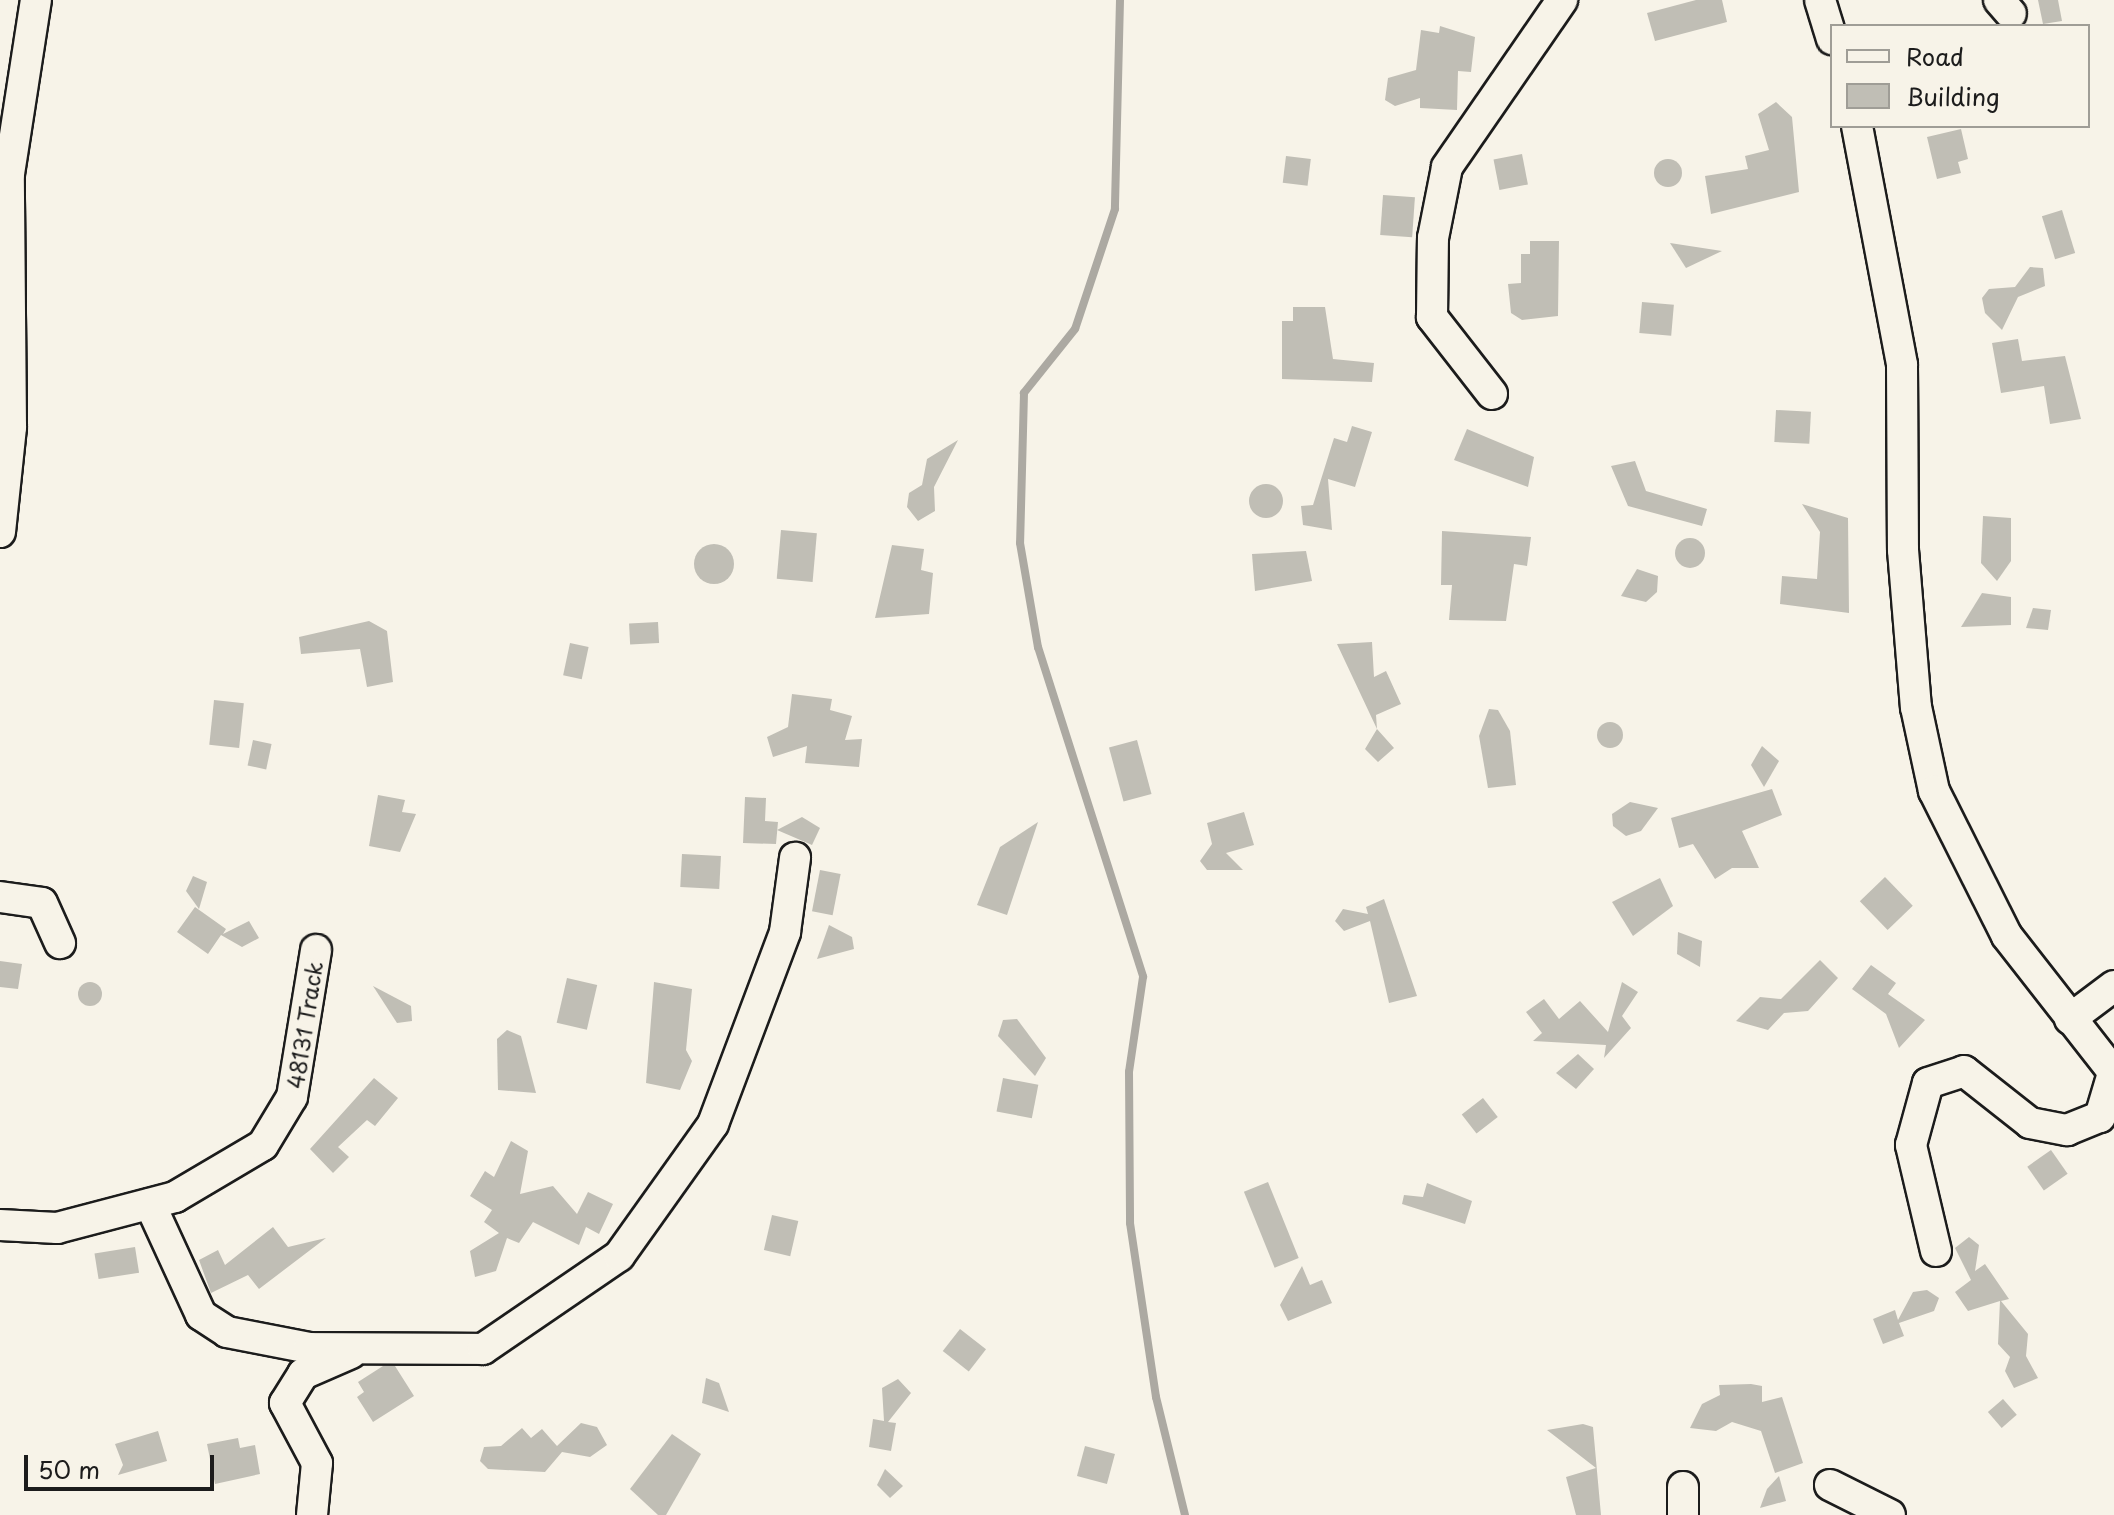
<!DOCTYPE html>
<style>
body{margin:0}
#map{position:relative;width:2114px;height:1515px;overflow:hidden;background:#f7f3e8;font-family:"Playpen Sans",sans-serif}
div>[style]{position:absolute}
.stream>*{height:8px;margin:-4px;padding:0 4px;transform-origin:4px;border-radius:4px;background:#aca9a2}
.building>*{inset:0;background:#c0beb5;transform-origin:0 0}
.round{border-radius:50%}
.roads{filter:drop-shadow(2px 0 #1c1c1c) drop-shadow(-2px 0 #1c1c1c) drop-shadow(0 2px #1c1c1c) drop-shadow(0 -2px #1c1c1c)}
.street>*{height:30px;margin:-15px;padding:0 15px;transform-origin:15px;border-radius:15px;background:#f7f3e8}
span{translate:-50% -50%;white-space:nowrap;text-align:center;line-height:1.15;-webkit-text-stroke:8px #f7f3e8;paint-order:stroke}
.street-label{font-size:22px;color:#1c1c1c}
.legend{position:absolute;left:1830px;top:24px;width:260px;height:104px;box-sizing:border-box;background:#f7f3e8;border:2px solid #9f9d96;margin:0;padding:10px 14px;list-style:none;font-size:24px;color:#1c1c1c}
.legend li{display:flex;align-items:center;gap:16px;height:40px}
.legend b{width:40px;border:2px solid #9f9d96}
.scale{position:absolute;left:24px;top:1455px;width:190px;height:36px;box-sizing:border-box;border:4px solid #1c1c1c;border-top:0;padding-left:10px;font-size:24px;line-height:28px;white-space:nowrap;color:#1c1c1c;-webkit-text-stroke:6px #f7f3e8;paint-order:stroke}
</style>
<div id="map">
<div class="stream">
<div style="left:1120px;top:0;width:209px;rotate:91.4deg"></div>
<div style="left:1115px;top:209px;width:126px;rotate:108.4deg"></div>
<div style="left:1075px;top:329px;width:82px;rotate:128.6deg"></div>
<div style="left:1024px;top:393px;width:150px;rotate:91.5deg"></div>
<div style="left:1020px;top:543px;width:106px;rotate:80.2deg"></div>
<div style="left:1038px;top:647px;width:346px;rotate:72.3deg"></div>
<div style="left:1143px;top:977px;width:96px;rotate:98.4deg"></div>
<div style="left:1129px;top:1072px;width:151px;rotate:89.6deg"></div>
<div style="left:1130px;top:1223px;width:176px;rotate:81.5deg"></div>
<div style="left:1156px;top:1397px;width:122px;rotate:76.2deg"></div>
</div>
<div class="building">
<div style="clip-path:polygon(1696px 0,1722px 0,1727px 22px,1655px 41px,1647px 13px)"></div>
<div style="clip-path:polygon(2038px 0,2058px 0,2062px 21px,2043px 24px)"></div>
<div style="clip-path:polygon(1440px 26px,1475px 37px,1471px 72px,1458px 71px,1457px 110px,1420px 108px,1420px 98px,1395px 106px,1385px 100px,1388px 78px,1416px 70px,1421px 30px,1439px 33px)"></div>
<div style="clip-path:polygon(1776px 102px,1792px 117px,1799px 192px,1711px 214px,1705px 176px,1748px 169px,1745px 156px,1769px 150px,1758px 114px)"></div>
<div style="clip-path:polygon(1961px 129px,1968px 159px,1958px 162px,1961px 173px,1937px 179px,1927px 137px)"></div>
<div style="left:1522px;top:154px;width:31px;height:29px;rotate:79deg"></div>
<div style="left:1286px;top:156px;width:25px;height:27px;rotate:7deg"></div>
<div class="round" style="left:1654px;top:159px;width:28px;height:28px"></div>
<div style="left:1383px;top:195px;width:32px;height:40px;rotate:4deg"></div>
<div style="left:2062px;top:210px;width:45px;height:21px;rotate:73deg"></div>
<div style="clip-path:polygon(1530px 241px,1559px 241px,1558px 316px,1522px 320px,1511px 313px,1508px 284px,1521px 283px,1521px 254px,1530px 254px)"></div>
<div style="clip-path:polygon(1670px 243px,1722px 251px,1686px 268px)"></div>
<div style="clip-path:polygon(2030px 267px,2043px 268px,2045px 286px,2018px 297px,2002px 330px,1985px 313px,1982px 298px,1989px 289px,2015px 287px)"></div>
<div style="left:1642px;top:302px;width:32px;height:31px;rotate:5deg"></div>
<div style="clip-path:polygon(1293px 307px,1325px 307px,1333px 359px,1374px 363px,1372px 382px,1282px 379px,1282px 321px,1293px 321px)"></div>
<div style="clip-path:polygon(2018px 339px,2022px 361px,2065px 356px,2081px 419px,2050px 424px,2044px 386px,2001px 393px,1992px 343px)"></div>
<div style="left:1776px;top:410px;width:35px;height:32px;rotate:3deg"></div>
<div style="clip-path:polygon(1352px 426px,1372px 432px,1355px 487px,1328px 479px,1332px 530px,1303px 525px,1301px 506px,1313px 505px,1334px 438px,1347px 442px)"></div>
<div style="clip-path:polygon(1467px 429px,1534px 457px,1528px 487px,1454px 460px)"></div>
<div style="clip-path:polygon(958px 440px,934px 487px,935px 511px,918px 521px,907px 507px,909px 493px,922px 485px,927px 459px)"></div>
<div style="clip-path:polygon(1635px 461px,1646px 491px,1707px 509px,1702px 526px,1628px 506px,1611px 466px)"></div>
<div class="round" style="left:1249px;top:484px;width:34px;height:34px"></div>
<div style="clip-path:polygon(1802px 504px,1848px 518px,1849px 613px,1780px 604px,1782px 576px,1817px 579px,1820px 532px)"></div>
<div style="clip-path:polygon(1983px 516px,2011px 518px,2011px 561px,1997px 581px,1981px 563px)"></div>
<div style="left:781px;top:530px;width:36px;height:49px;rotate:5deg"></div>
<div style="clip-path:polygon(1442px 531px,1531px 537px,1527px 566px,1514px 564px,1506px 621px,1449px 620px,1452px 585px,1441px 585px)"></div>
<div class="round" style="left:1675px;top:538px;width:30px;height:30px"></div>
<div class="round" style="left:694px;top:544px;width:40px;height:40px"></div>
<div style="clip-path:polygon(892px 545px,924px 549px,921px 570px,933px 573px,929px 614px,875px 618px)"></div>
<div style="clip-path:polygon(1306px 551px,1312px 581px,1255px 591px,1252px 554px)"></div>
<div style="clip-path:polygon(1637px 569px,1658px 576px,1657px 592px,1646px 602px,1621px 596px)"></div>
<div style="clip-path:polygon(1982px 593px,2011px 597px,2011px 625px,1961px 627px)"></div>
<div style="clip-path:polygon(2033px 608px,2051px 610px,2048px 630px,2026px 628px)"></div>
<div style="clip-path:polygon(369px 621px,387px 631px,393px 682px,367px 687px,360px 649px,301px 654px,299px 637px)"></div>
<div style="left:658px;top:622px;width:21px;height:29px;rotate:87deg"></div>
<div style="clip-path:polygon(1372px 642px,1374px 677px,1386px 671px,1401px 704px,1376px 715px,1377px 729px,1394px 748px,1378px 762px,1365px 749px,1377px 729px,1337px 644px)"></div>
<div style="left:570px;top:643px;width:19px;height:33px;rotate:12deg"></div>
<div style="clip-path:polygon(792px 694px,832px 699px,830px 710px,852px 716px,845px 740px,862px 739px,859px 767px,805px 763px,807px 746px,773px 757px,767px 737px,788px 727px)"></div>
<div style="left:214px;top:700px;width:30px;height:45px;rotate:6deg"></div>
<div style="clip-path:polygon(1489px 709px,1498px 710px,1510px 731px,1516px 785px,1488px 788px,1479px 736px)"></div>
<div class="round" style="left:1597px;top:722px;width:26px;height:26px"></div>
<div style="left:253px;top:740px;width:19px;height:26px;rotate:12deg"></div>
<div style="left:1137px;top:740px;width:56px;height:29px;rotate:75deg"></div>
<div style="clip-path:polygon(1762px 746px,1779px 761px,1764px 787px,1751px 765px)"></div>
<div style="clip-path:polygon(1772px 789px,1782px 815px,1742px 831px,1759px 868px,1732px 868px,1715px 879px,1693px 844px,1679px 848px,1671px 818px)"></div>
<div style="clip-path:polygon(378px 795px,405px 800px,402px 812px,416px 814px,400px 852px,369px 846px)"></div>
<div style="clip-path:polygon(745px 797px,766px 798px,765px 821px,778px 822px,776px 844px,743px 843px)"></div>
<div style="clip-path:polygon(1630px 802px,1658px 808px,1641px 831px,1626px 836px,1613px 826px,1612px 814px)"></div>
<div style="clip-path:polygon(1244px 812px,1254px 845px,1226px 853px,1243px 870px,1207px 870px,1200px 861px,1212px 844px,1207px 823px)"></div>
<div style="clip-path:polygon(802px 817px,820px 828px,812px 845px,777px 830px)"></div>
<div style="clip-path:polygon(1038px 822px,1007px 915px,977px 905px,1000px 847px)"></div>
<div style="left:682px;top:854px;width:39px;height:33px;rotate:3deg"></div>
<div style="left:820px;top:870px;width:21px;height:42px;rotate:11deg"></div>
<div style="clip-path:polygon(193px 876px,207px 882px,199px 909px,186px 891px)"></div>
<div style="left:1885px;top:877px;width:40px;height:35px;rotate:46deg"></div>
<div style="clip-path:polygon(1660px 878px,1673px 906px,1633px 936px,1612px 902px)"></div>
<div style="clip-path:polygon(1384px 899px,1417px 996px,1389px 1003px,1370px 921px,1344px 931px,1335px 921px,1343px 909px,1368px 914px,1366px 907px)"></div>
<div style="clip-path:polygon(195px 907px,226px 929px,223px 934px,249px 921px,259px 938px,242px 947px,221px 935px,208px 954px,177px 932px)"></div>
<div style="clip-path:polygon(829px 925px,852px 937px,854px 949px,817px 959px)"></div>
<div style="clip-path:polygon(1678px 932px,1702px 941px,1700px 967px,1677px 954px)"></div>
<div style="clip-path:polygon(1820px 960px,1838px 978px,1808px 1011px,1784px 1013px,1768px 1030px,1736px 1021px,1760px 997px,1781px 999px)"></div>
<div style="clip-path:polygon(0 961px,22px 964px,18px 989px,0 987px)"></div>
<div style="clip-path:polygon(1871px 965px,1896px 983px,1888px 994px,1925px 1020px,1899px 1048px,1886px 1014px,1852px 989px)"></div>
<div style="left:567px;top:978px;width:31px;height:46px;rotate:13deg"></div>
<div class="round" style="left:78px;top:982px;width:24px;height:24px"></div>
<div style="clip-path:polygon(654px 982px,692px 989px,686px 1050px,692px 1061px,680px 1090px,646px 1083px)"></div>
<div style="clip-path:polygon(1622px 982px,1638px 992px,1622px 1016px,1631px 1028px,1604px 1058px,1606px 1045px,1533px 1041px,1542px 1033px,1526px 1012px,1544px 999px,1559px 1019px,1580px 1001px,1608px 1032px)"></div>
<div style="clip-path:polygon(373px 986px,411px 1006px,412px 1021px,397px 1023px)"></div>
<div style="clip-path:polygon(1017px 1019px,1046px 1058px,1035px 1076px,998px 1036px,1003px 1020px)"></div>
<div style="clip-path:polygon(507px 1030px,521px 1036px,536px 1093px,498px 1090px,497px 1039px)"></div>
<div style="clip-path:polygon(1578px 1054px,1594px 1069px,1576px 1089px,1556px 1073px)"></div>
<div style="clip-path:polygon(374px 1078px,398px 1098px,375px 1126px,367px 1120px,338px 1147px,349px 1157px,333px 1173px,310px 1149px)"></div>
<div style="left:1003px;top:1078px;width:36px;height:34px;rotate:11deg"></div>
<div style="left:1483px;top:1098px;width:24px;height:27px;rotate:52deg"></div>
<div style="clip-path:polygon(511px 1141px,528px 1151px,520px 1194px,553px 1186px,577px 1214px,588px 1192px,613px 1204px,599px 1234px,586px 1227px,579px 1245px,533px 1222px,519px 1243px,507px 1238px,496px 1271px,475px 1277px,470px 1251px,499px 1233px,484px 1222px,492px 1210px,470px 1196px,485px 1171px,494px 1177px)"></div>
<div style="left:2051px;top:1150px;width:29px;height:29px;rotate:55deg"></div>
<div style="left:1268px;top:1182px;width:82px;height:26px;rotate:68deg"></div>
<div style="clip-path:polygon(1427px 1183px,1472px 1201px,1465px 1224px,1402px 1204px,1404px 1195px,1423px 1197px)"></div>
<div style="left:772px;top:1215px;width:27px;height:36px;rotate:13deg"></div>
<div style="clip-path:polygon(273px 1227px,288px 1247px,326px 1238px,259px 1289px,248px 1275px,211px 1293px,199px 1260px,218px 1250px,225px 1265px)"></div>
<div style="clip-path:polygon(1969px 1237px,1979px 1245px,1975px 1271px,1985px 1264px,2009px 1299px,2001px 1301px,2028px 1334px,2026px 1356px,2038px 1378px,2014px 1388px,2005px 1371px,2010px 1357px,1998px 1344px,2000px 1301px,1968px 1311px,1955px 1292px,1971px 1280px,1955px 1248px)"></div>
<div style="left:135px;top:1247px;width:26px;height:41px;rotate:81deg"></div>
<div style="clip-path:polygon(1302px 1266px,1310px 1285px,1322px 1280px,1332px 1303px,1288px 1321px,1280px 1305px)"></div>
<div style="clip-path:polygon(1927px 1290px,1939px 1298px,1934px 1311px,1899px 1323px,1904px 1336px,1883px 1344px,1873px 1319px,1895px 1310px,1898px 1320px,1913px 1292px)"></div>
<div style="left:960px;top:1329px;width:33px;height:28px;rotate:38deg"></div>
<div style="clip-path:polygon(383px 1366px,395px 1366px,414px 1396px,373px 1422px,357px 1397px,364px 1392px,358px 1382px)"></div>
<div style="clip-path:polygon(706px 1378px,719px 1383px,729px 1412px,702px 1403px)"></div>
<div style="clip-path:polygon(898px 1379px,911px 1393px,888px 1422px,896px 1423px,891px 1451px,869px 1447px,873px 1419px,884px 1421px,882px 1388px)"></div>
<div style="clip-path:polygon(1751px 1384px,1762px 1386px,1762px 1402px,1782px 1397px,1803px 1463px,1775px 1473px,1761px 1431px,1732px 1422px,1716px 1431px,1690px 1428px,1702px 1404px,1720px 1395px,1719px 1385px)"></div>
<div style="left:2003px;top:1399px;width:21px;height:20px;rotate:49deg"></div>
<div style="clip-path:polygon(581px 1423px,597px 1427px,607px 1445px,590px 1457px,562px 1452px,545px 1472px,488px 1469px,480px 1461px,484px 1447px,501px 1446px,522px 1428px,531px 1438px,542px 1429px,557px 1446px)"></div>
<div style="clip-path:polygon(1583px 1424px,1593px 1427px,1601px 1515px,1576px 1515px,1566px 1477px,1596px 1468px,1547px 1430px)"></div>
<div style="clip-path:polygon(158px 1431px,167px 1461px,118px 1475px,123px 1465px,115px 1444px)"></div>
<div style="clip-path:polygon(672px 1434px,701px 1454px,666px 1515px,658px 1515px,630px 1489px)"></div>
<div style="clip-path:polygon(238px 1438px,240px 1448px,255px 1445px,260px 1474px,215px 1484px,207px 1444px)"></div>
<div style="left:1085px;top:1446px;width:31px;height:31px;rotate:15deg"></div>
<div style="clip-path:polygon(885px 1469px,903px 1486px,890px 1498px,877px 1485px)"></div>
<div style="clip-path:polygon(1779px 1476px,1786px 1501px,1760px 1508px,1767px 1489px)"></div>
</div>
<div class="roads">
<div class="street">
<div style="left:1820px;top:0;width:41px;rotate:72.9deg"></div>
<div style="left:1999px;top:0;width:18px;rotate:49deg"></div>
<div style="left:1857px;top:126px;width:243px;rotate:79.3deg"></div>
<div style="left:1902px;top:365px;width:185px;rotate:89.7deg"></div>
<div style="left:1903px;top:550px;width:158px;rotate:85.3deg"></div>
<div style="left:1916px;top:707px;width:86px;rotate:77.9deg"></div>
<div style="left:1934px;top:791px;width:162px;rotate:63.3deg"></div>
<div style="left:2007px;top:936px;width:174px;rotate:52deg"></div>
<div style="left:1492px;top:394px;width:98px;rotate:-127.9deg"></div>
<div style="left:1432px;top:317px;width:79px;rotate:-89.3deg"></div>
<div style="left:1433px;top:238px;width:72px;rotate:-78.8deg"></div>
<div style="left:1447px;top:167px;width:203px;rotate:-55.4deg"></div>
<div style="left:0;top:532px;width:106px;rotate:-84deg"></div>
<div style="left:11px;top:427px;width:253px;rotate:-90.5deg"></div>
<div style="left:9px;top:174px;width:176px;rotate:-81.2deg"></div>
<div style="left:0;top:897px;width:42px;rotate:8.1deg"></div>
<div style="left:42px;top:903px;width:44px;rotate:65.8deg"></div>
<div style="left:2070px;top:1019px;width:55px;rotate:-36.9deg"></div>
<div style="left:150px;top:1204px;width:122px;rotate:65.3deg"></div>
<div style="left:201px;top:1315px;width:31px;rotate:33deg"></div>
<div style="left:227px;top:1332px;width:84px;rotate:11deg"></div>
<div style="left:309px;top:1348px;width:174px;rotate:0.3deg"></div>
<div style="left:483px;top:1349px;width:165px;rotate:-34.4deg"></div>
<div style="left:619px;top:1256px;width:162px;rotate:-54.5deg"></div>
<div style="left:713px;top:1124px;width:205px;rotate:-69.4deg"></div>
<div style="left:785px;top:932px;width:75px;rotate:-82.3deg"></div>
<div style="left:0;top:1225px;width:57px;rotate:3deg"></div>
<div style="left:57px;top:1228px;width:122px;rotate:-14.7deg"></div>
<div style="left:175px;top:1197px;width:102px;rotate:-30.6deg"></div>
<div style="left:263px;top:1145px;width:56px;rotate:-58.9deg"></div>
<div style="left:292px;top:1097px;width:149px;rotate:-80.7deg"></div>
<div style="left:1936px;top:1251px;width:109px;rotate:-103.3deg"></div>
<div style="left:1911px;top:1145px;width:64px;rotate:-74.7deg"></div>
<div style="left:1928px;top:1083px;width:38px;rotate:-18deg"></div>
<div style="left:1964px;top:1071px;width:84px;rotate:38.2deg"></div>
<div style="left:2030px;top:1123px;width:38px;rotate:11deg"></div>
<div style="left:2067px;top:1130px;width:35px;rotate:-22deg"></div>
<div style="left:2100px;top:1117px;width:46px;rotate:-73.5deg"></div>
<div style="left:1830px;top:1485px;width:67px;rotate:26.6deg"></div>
<div style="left:312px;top:1515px;width:52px;rotate:-84.5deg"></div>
<div style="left:317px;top:1463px;width:68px;rotate:-118.1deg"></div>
<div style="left:285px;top:1403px;width:34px;rotate:-58deg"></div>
<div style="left:303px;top:1374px;width:52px;rotate:-23.6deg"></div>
<div style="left:1683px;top:1515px;width:28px;rotate:-90deg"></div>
</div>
</div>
<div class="street-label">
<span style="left:304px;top:1025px;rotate:-81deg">48131 Track</span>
</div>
<ul class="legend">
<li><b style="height:10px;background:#f7f3e8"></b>Road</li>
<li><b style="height:22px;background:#c0beb5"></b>Building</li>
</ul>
<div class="scale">50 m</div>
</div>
